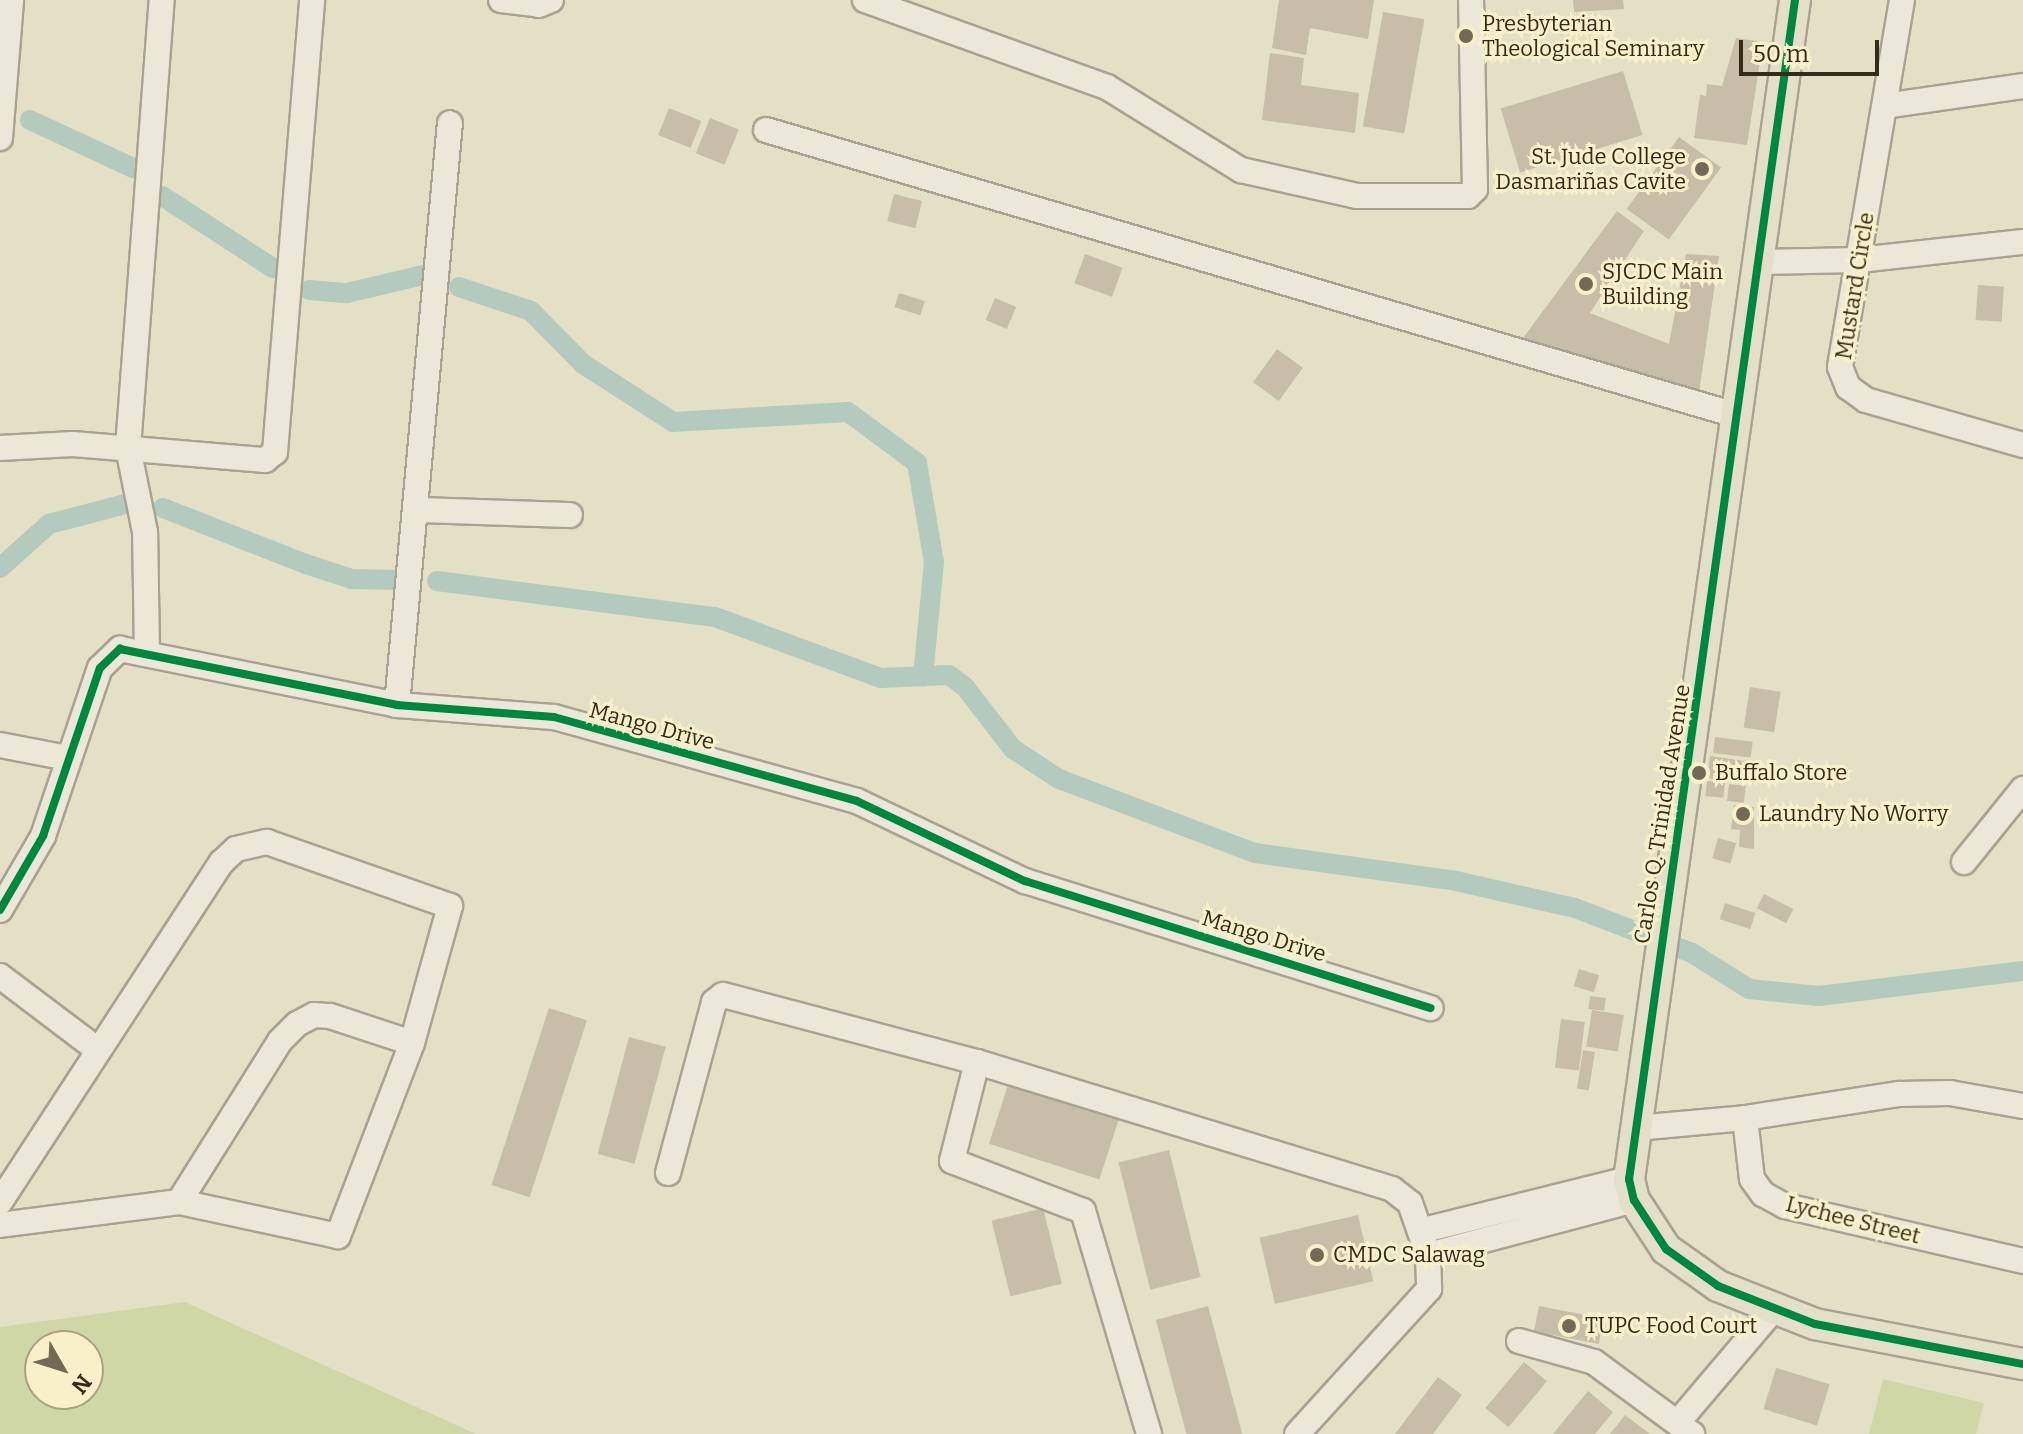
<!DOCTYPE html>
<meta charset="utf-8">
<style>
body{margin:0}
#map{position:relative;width:2023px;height:1434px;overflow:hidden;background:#e4e0c6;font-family:Bitter,serif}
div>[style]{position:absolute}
.green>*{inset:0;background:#d0d7a7}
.canal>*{height:20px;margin:-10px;padding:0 10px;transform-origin:10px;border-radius:10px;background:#b4cabe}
.building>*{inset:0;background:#c8bda7;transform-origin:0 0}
.roads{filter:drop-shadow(2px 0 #a8a391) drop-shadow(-2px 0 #a8a391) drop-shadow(0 2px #a8a391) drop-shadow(0 -2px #a8a391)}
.minor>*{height:24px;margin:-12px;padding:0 12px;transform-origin:12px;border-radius:12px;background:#ece8d9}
.major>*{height:30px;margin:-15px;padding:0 15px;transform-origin:15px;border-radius:15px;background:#e4dfc9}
.cycleway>*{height:8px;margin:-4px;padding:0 4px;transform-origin:4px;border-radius:4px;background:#00873e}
.dots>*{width:22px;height:22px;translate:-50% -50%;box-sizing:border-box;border:4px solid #f8f0c9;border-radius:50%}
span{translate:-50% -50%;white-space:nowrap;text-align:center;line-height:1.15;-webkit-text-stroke:6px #f8f0c9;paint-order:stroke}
.poi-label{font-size:22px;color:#362b19}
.left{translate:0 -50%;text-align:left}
.right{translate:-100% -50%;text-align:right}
.street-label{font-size:22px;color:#362b19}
.north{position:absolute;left:24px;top:1330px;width:80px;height:80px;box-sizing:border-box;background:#f8f0c9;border:2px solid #aaa183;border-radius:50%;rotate:129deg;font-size:22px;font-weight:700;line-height:32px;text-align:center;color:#362b19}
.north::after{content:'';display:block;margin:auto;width:28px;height:36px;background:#736a56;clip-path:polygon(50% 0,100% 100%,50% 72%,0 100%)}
.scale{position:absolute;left:1739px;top:40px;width:140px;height:36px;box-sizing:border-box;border:4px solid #362b19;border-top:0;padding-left:10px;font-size:24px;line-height:28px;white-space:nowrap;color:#362b19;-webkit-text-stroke:6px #f8f0c9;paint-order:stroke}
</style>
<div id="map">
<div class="green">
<div style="clip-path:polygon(evenodd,185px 1302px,476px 1434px,0 1434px,0 1327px,185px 1302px,88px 1346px,88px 1394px,40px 1394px,40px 1346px,88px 1346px)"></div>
<div style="clip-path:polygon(1883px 1379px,1984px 1403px,1976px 1434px,1869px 1434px)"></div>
</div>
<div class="canal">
<div style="left:30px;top:120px;width:114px;rotate:25deg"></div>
<div style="left:162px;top:196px;width:132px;rotate:33deg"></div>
<div style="left:459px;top:287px;width:76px;rotate:18.4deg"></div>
<div style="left:531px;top:311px;width:74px;rotate:45.5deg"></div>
<div style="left:583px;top:364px;width:107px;rotate:32.8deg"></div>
<div style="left:673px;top:422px;width:175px;rotate:-3.3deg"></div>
<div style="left:848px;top:412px;width:86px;rotate:36.5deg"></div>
<div style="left:917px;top:463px;width:100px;rotate:80.3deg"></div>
<div style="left:934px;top:562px;width:115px;rotate:95.5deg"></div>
<div style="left:309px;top:290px;width:38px;rotate:5deg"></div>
<div style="left:347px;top:293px;width:78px;rotate:-13.3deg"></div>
<div style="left:163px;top:508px;width:154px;rotate:21.4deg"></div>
<div style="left:306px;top:564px;width:48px;rotate:18.1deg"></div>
<div style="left:352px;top:579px;width:46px;rotate:1.2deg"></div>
<div style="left:0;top:568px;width:66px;rotate:-41.9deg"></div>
<div style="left:49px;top:524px;width:79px;rotate:-14.7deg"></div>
<div style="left:437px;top:581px;width:280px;rotate:7.4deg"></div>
<div style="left:715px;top:617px;width:177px;rotate:20.2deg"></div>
<div style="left:881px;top:678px;width:68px;rotate:-2.5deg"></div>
<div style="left:949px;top:675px;width:20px;rotate:37deg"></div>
<div style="left:965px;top:687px;width:78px;rotate:52.3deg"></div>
<div style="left:1013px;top:749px;width:55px;rotate:33.1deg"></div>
<div style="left:1059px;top:779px;width:210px;rotate:20.7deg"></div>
<div style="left:1255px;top:853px;width:203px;rotate:7.9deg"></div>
<div style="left:1456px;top:881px;width:122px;rotate:12.8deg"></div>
<div style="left:1575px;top:908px;width:125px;rotate:21deg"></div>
<div style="left:1692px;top:953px;width:67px;rotate:32.3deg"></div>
<div style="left:1749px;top:989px;width:70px;rotate:5.7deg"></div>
<div style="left:1819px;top:996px;width:206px;rotate:-7deg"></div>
</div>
<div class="building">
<div style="clip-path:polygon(1279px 0,1374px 0,1368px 39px,1310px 28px,1306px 55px,1272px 48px)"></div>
<div style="clip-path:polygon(1573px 0,1623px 0,1624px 9px,1574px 12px)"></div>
<div style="left:1383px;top:12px;width:42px;height:116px;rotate:10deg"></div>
<div style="clip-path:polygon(1736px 38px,1763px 42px,1747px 145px,1694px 138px,1700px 95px,1706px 96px,1707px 84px,1722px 86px)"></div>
<div style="clip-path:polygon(1270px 53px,1304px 58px,1301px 85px,1359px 93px,1355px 133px,1262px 120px)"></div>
<div style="left:1623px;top:71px;width:67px;height:128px;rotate:73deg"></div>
<div style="left:669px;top:108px;width:35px;height:29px;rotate:22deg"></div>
<div style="left:710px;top:118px;width:31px;height:38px;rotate:22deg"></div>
<div style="left:1679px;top:137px;width:52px;height:89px;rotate:36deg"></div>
<div style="left:894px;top:194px;width:29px;height:28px;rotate:14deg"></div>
<div style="clip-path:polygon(1617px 211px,1644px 231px,1590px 313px,1669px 344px,1686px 254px,1719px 256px,1699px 393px,1523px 338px)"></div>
<div style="left:1085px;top:254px;width:40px;height:31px;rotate:20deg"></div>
<div style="left:1978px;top:285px;width:26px;height:35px;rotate:4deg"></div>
<div style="left:899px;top:293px;width:27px;height:15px;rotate:17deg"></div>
<div style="left:995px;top:298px;width:23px;height:24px;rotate:23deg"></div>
<div style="left:1277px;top:349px;width:32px;height:41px;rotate:36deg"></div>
<div style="left:1750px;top:687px;width:31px;height:41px;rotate:9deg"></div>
<div style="left:1715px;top:737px;width:38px;height:16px;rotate:7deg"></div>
<div style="left:1710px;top:756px;width:37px;height:22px;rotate:8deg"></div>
<div style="left:1707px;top:781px;width:18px;height:15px;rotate:6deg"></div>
<div style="left:1729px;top:784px;width:17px;height:17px;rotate:7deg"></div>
<div style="clip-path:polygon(1734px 805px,1754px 807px,1754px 849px,1739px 847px,1740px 830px,1731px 829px)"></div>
<div style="left:1718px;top:838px;width:19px;height:21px;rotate:16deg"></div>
<div style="left:1764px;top:894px;width:33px;height:16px;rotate:27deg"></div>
<div style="left:1725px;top:903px;width:32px;height:17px;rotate:18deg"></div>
<div style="left:1579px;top:969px;width:21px;height:18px;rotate:17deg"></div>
<div style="left:1590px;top:996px;width:16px;height:13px;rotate:7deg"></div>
<div style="left:549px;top:1008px;width:40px;height:186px;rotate:18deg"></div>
<div style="left:1592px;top:1010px;width:32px;height:37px;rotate:9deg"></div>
<div style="left:1561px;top:1019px;width:24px;height:49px;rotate:7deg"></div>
<div style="left:629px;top:1037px;width:38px;height:121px;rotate:15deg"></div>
<div style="left:1583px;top:1050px;width:12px;height:39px;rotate:9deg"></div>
<div style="left:1010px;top:1079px;width:116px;height:68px;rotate:18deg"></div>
<div style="left:1169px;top:1150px;width:131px;height:52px;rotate:76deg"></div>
<div style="left:1043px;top:1208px;width:78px;height:53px;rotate:76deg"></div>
<div style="left:1358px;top:1215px;width:68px;height:101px;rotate:77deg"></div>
<div style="left:1208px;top:1306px;width:132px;height:54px;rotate:75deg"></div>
<div style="left:1539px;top:1306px;width:66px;height:26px;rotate:11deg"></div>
<div style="left:1524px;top:1362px;width:30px;height:60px;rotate:40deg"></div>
<div style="left:1776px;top:1368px;width:56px;height:43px;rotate:17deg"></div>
<div style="clip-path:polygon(1438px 1377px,1462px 1395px,1433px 1434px,1395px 1434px)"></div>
<div style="clip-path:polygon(1588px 1391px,1613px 1412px,1595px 1434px,1553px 1434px)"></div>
<div style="clip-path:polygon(1625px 1415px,1650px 1434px,1610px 1434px)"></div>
</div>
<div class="roads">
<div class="minor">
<div style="left:501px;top:0;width:38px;rotate:7deg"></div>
<div style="left:539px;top:5px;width:13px;rotate:-23deg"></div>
<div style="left:865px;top:0;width:257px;rotate:19.8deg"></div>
<div style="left:1107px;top:87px;width:158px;rotate:31.8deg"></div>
<div style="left:1241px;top:170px;width:119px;rotate:12.6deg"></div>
<div style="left:1357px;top:196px;width:111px"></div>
<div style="left:1468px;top:196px;width:10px;rotate:-45deg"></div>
<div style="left:1475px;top:189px;width:189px;rotate:-91.2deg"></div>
<div style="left:1902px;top:0;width:372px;rotate:99.6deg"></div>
<div style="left:1840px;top:367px;width:22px;rotate:68deg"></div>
<div style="left:1848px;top:387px;width:22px;rotate:36deg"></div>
<div style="left:1866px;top:400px;width:163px;rotate:16deg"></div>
<div style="left:1885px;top:106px;width:139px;rotate:-8.2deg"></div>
<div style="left:766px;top:130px;width:1014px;rotate:16.38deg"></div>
<div style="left:0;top:138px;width:138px;rotate:-85.4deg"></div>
<div style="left:1761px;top:262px;width:98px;rotate:-1.2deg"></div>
<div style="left:1859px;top:260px;width:165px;rotate:-6.3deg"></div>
<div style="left:0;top:448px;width:73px;rotate:-3.1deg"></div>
<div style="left:73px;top:444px;width:193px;rotate:4.8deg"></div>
<div style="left:265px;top:460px;width:13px;rotate:-39deg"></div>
<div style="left:275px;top:452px;width:454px;rotate:-85.3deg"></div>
<div style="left:418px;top:510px;width:152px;rotate:1.9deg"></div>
<div style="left:147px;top:654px;width:122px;rotate:-90.9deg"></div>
<div style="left:145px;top:532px;width:86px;rotate:-101.4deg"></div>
<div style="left:128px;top:448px;width:449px;rotate:-85.7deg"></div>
<div style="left:397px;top:705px;width:584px;rotate:-84.8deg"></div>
<div style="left:0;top:745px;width:69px;rotate:10.8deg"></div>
<div style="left:1964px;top:862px;width:94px;rotate:-51.1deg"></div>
<div style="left:0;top:910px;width:86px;rotate:-59.8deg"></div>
<div style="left:43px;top:836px;width:177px;rotate:-71.3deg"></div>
<div style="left:100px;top:668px;width:28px;rotate:-44deg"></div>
<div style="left:120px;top:649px;width:283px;rotate:11.4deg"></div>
<div style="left:397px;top:705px;width:157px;rotate:4.4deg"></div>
<div style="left:554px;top:717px;width:314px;rotate:15.5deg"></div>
<div style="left:857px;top:801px;width:186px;rotate:25.5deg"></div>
<div style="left:1025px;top:881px;width:425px;rotate:17.4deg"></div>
<div style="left:0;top:976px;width:123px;rotate:37.1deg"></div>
<div style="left:977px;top:1062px;width:102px;rotate:104.2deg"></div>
<div style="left:952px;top:1161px;width:140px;rotate:20.9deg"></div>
<div style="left:1083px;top:1211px;width:233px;rotate:73.5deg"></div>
<div style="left:1745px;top:1118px;width:61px;rotate:83.5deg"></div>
<div style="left:1752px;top:1179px;width:19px;rotate:54deg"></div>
<div style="left:1763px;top:1194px;width:25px;rotate:29deg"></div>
<div style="left:1785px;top:1206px;width:244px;rotate:13deg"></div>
<div style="left:1636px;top:1128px;width:109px;rotate:-5.2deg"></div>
<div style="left:1745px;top:1118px;width:156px;rotate:-8.9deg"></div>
<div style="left:1899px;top:1094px;width:51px;rotate:-1.1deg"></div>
<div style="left:1950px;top:1093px;width:74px;rotate:10.1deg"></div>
<div style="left:668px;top:1173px;width:177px;rotate:-74.9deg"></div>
<div style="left:714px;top:1002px;width:11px;rotate:-38deg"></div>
<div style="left:723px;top:995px;width:263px;rotate:14.8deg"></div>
<div style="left:977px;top:1062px;width:434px;rotate:17deg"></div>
<div style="left:1392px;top:1189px;width:23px;rotate:38deg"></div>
<div style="left:1410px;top:1203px;width:55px;rotate:70.9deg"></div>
<div style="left:1428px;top:1255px;width:34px;rotate:88deg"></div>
<div style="left:1429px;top:1289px;width:196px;rotate:132.3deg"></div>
<div style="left:0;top:1202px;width:406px;rotate:-56.9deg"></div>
<div style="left:222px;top:862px;width:19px;rotate:-43deg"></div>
<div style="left:236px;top:849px;width:32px;rotate:-13deg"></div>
<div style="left:267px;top:842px;width:194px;rotate:19.3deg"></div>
<div style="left:450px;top:906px;width:142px;rotate:105.5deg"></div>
<div style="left:412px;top:1043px;width:207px;rotate:111deg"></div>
<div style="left:338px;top:1236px;width:163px;rotate:-167.9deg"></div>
<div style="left:179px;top:1202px;width:180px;rotate:172.7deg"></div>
<div style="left:179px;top:1202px;width:190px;rotate:-57.9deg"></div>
<div style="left:280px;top:1041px;width:24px;rotate:-45deg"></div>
<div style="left:297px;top:1024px;width:19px;rotate:-28deg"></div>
<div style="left:314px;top:1015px;width:16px;rotate:4deg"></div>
<div style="left:330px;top:1016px;width:86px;rotate:18.2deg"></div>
<div style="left:1420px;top:1231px;width:215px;rotate:-14deg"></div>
<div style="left:1428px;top:1255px;width:213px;rotate:-14.9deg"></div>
<div style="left:1519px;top:1341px;width:78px;rotate:15.6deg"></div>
<div style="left:1594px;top:1362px;width:122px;rotate:36.3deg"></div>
<div style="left:1678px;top:1422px;width:147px;rotate:-49.7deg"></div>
</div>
<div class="major">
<div style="left:1795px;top:0;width:1191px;rotate:98.01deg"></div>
<div style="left:1629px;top:1179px;width:22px;rotate:77deg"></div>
<div style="left:1634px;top:1200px;width:59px;rotate:56.9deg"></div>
<div style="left:1666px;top:1249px;width:64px;rotate:35.4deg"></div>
<div style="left:1718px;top:1286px;width:104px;rotate:21.4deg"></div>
<div style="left:1815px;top:1324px;width:212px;rotate:10.9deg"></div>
</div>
</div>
<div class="cycleway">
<div style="left:1795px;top:0;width:1191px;rotate:98.01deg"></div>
<div style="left:1629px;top:1179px;width:22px;rotate:77deg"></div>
<div style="left:1634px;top:1200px;width:59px;rotate:56.9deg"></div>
<div style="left:1666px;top:1249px;width:64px;rotate:35.4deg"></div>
<div style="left:1718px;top:1286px;width:104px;rotate:21.4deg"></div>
<div style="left:1815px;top:1324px;width:212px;rotate:10.9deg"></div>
<div style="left:0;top:910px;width:86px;rotate:-59.8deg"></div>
<div style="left:43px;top:836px;width:177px;rotate:-71.3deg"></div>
<div style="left:100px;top:668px;width:28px;rotate:-44deg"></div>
<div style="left:120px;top:649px;width:283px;rotate:11.4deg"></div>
<div style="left:397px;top:705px;width:157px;rotate:4.4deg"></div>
<div style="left:554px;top:717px;width:314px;rotate:15.5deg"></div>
<div style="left:857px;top:801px;width:186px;rotate:25.5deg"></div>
<div style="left:1025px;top:881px;width:425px;rotate:17.4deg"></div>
</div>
<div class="dots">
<div style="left:1466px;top:36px;background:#736a56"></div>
<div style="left:1702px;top:169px;background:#736a56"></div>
<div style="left:1586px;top:284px;background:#736a56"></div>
<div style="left:1699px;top:773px;background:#736a56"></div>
<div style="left:1743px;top:814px;background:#736a56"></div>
<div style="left:1317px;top:1255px;background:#736a56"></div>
<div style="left:1569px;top:1326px;background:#736a56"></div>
</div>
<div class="poi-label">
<span class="left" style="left:1482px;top:36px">Presbyterian<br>Theological Seminary</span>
<span class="right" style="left:1686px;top:169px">St. Jude College<br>Dasmariñas Cavite</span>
<span class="left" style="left:1602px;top:284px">SJCDC Main<br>Building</span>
<span class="left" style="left:1715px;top:773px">Buffalo Store</span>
<span class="left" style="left:1759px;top:814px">Laundry No Worry</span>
<span class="left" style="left:1333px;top:1255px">CMDC Salawag</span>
<span class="left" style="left:1585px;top:1326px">TUPC Food Court</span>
</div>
<div class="street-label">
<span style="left:1855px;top:286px;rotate:-81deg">Mustard Circle</span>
<span style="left:652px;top:726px;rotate:15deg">Mango Drive</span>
<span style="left:1662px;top:814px;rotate:-81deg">Carlos Q. Trinidad Avenue</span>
<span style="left:1264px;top:936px;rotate:17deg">Mango Drive</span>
<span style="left:1853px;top:1220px;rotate:14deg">Lychee Street</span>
</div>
<div class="north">N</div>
<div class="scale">50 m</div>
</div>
